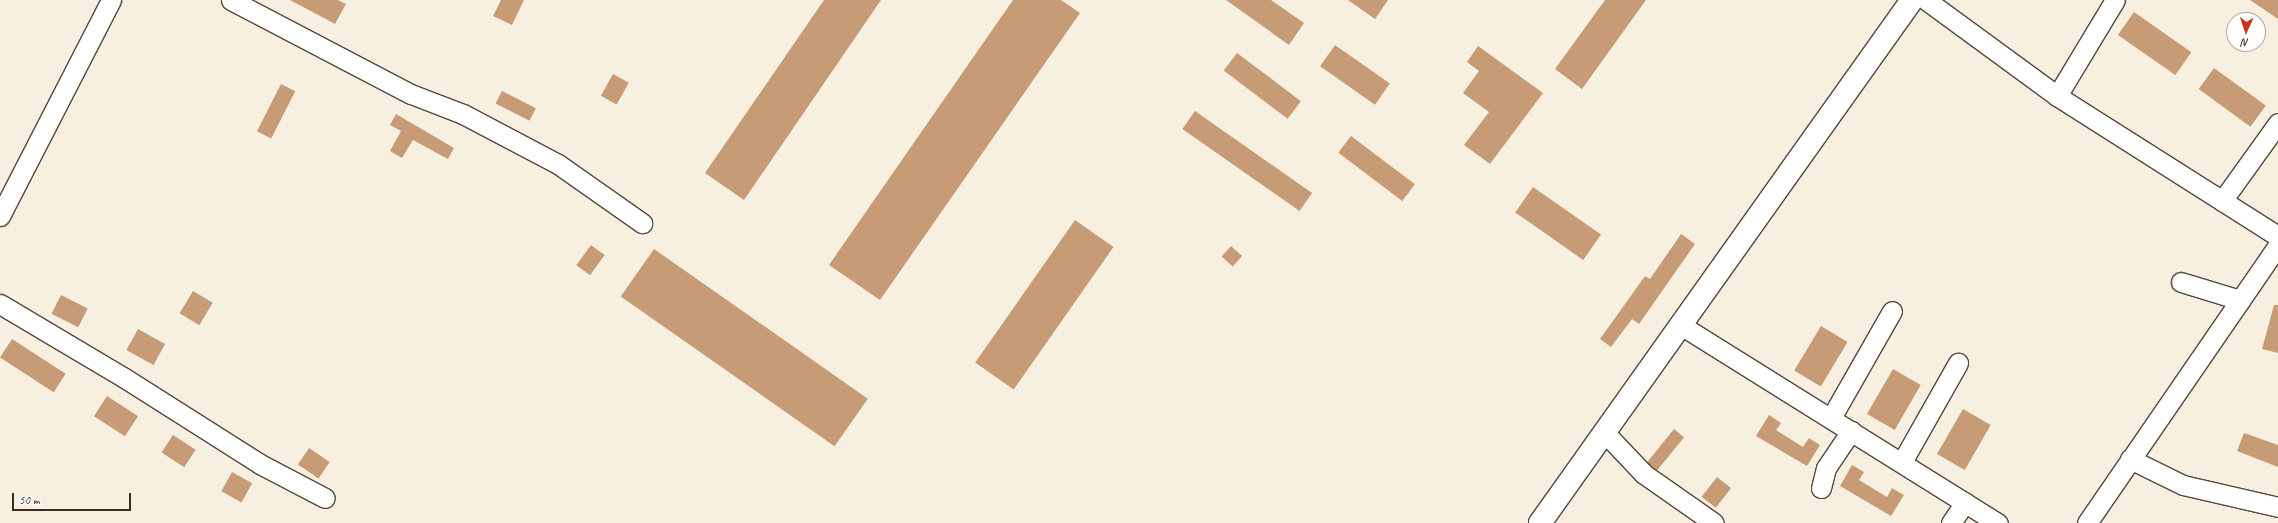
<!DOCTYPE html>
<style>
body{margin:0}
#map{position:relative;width:2278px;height:523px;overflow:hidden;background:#f7efdf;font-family:Caveat,sans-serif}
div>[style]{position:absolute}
.building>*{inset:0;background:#c69b76;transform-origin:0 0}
.roads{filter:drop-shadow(1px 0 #57483b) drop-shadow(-1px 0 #57483b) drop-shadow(0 1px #57483b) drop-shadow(0 -1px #57483b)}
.minor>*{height:19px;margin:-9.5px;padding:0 9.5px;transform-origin:9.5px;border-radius:9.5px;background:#fff}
.major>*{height:22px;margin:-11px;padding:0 11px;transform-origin:11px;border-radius:11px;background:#fff}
span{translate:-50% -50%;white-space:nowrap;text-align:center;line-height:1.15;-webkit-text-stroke:4px #fff;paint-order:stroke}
.north{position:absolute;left:2226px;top:12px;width:40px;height:40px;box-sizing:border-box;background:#fff;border:1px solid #b1aaa5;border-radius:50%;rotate:183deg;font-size:11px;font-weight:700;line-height:16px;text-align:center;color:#3b2a1e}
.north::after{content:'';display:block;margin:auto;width:14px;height:18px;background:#c8321e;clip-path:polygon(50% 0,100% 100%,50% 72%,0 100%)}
.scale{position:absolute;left:12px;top:493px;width:119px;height:18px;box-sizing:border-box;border:2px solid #3b2a1e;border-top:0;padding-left:5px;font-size:12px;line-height:14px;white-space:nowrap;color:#3b2a1e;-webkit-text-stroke:3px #fff;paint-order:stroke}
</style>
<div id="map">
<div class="building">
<div style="clip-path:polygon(290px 0,338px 0,346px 4px,335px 24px)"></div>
<div style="clip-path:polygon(501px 0,524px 0,512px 25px,493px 16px)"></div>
<div style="clip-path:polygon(824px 0,881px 0,744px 200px,705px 173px)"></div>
<div style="clip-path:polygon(1013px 0,1061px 0,1080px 13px,880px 300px,829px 265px)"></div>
<div style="clip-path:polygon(1226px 0,1271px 0,1304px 23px,1289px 45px)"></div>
<div style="clip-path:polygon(1348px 0,1388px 0,1375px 19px)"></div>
<div style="clip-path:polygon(1605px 0,1646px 0,1582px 89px,1555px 69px)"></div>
<div style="clip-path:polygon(2250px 0,2278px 0,2278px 19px)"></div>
<div style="left:2134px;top:12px;width:70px;height:28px;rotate:35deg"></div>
<div style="left:1335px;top:45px;width:67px;height:26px;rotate:35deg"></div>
<div style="clip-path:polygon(1478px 46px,1543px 93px,1490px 164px,1464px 145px,1489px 112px,1463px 93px,1479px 71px,1467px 62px)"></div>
<div style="left:1237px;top:53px;width:80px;height:22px;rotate:37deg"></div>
<div style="left:2214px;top:68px;width:64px;height:26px;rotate:36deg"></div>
<div style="left:613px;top:74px;width:18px;height:25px;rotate:29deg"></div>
<div style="left:281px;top:84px;width:16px;height:53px;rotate:27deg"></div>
<div style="left:502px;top:91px;width:38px;height:14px;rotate:27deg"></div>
<div style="left:1195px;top:111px;width:143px;height:22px;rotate:35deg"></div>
<div style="clip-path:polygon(396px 114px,454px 148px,448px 159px,413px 140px,402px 158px,390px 151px,401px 131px,390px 125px)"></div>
<div style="left:1351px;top:136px;width:80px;height:21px;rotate:37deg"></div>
<div style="left:1533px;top:187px;width:83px;height:31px;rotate:35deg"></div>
<div style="left:1075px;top:220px;width:47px;height:174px;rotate:35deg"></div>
<div style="clip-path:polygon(1681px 234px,1695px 244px,1639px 324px,1632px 319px,1611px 347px,1600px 339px,1645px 276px,1650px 279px)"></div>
<div style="left:591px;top:245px;width:17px;height:25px;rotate:36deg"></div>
<div style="left:1231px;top:246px;width:15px;height:14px;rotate:42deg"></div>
<div style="left:654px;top:249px;width:261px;height:58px;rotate:35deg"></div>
<div style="left:193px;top:291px;width:23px;height:26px;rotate:31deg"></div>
<div style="left:61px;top:295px;width:30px;height:21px;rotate:27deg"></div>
<div style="clip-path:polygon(2274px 305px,2278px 305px,2278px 353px,2262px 349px)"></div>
<div style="left:1821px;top:326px;width:31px;height:52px;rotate:31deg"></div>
<div style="left:138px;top:329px;width:31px;height:24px;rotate:29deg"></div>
<div style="left:12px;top:339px;width:64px;height:22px;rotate:33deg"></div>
<div style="left:1893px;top:369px;width:32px;height:52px;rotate:30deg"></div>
<div style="left:107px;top:396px;width:37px;height:24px;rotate:33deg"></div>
<div style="left:1963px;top:409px;width:32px;height:52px;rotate:30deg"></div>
<div style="clip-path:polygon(1769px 415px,1781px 423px,1776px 430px,1803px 447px,1809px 438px,1820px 445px,1807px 466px,1756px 436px)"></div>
<div style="left:1674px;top:429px;width:13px;height:43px;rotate:39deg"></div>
<div style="clip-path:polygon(2244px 433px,2278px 445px,2278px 467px,2237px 451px)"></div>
<div style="left:173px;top:435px;width:27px;height:21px;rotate:33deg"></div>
<div style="left:309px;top:448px;width:25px;height:20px;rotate:34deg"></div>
<div style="clip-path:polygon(1852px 465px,1864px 472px,1859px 480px,1887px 497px,1892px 488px,1904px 495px,1891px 516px,1840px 486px)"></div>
<div style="left:232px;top:472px;width:23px;height:22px;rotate:29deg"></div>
<div style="left:1717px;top:477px;width:18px;height:25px;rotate:38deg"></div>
</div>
<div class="roads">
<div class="minor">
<div style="left:231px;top:0;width:203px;rotate:27.6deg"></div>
<div style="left:411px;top:94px;width:56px;rotate:21deg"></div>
<div style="left:463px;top:114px;width:107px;rotate:27.8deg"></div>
<div style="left:558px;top:164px;width:103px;rotate:35.1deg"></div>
<div style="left:1926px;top:0;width:162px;rotate:36.2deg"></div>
<div style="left:2057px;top:96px;width:262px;rotate:32.4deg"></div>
<div style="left:2057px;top:96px;width:112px;rotate:-58.9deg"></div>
<div style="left:2222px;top:201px;width:96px;rotate:-54.3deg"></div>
<div style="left:0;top:216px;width:243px;rotate:-62.8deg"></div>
<div style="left:2181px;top:282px;width:62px;rotate:17deg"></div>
<div style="left:0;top:304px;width:143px;rotate:30.7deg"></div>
<div style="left:123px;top:377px;width:162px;rotate:32.4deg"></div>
<div style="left:260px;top:464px;width:73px;rotate:27.6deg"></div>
<div style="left:1679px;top:324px;width:376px;rotate:32deg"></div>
<div style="left:1831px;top:418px;width:123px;rotate:-60.3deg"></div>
<div style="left:1606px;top:434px;width:55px;rotate:46.5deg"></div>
<div style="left:1644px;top:474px;width:85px;rotate:35deg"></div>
<div style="left:2130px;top:459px;width:59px;rotate:26.1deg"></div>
<div style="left:2183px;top:485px;width:98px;rotate:13deg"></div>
<div style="left:1902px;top:462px;width:114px;rotate:-60.5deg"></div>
<div style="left:1821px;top:488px;width:21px;rotate:-76deg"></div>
<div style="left:1826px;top:468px;width:45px;rotate:-56deg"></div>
<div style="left:1951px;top:523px;width:25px;rotate:-56deg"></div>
<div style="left:2087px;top:523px;width:337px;rotate:-55.5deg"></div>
</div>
<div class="major">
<div style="left:1540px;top:523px;width:642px;rotate:-54.58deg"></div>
</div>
</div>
<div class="north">N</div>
<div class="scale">50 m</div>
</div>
